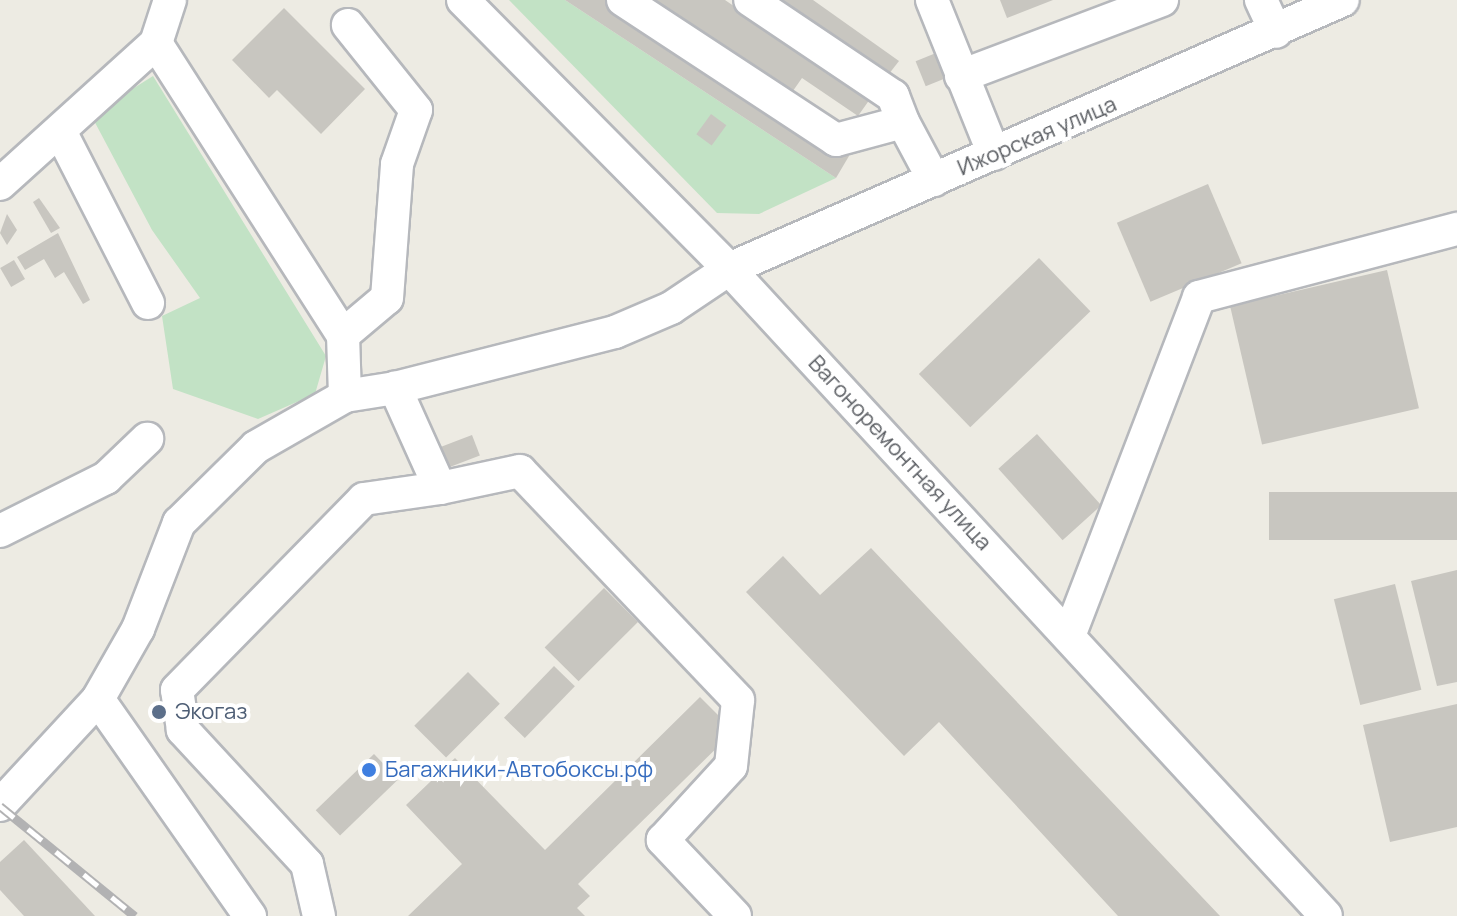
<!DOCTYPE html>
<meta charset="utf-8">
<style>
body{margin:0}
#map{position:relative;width:1457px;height:916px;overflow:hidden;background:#edebe3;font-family:Manrope,sans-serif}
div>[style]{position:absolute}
.green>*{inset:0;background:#c2e2c5}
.building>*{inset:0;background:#c8c6c0;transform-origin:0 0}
.roads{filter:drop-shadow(2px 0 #b6b8bc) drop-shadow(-2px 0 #b6b8bc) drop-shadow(0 2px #b6b8bc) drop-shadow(0 -2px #b6b8bc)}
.minor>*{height:32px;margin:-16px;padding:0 16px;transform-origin:16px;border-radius:16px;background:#fff}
.rail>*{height:9px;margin-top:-4.5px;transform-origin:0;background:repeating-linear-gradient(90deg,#fff 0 18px,#b2b2b3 0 36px);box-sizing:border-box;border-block:2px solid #b2b2b3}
.dots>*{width:22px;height:22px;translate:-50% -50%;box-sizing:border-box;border:4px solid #fff;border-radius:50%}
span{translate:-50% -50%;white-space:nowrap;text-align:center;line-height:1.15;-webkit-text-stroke:8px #fff;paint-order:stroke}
.street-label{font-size:22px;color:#5b5e63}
.service-label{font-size:22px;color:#4e5e75}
.left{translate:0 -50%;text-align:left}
.shop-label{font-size:22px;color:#366cbe}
</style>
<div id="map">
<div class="green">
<div style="clip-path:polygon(509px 0,565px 0,836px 178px,759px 214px,717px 213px)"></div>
<div style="clip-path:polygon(153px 76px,326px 356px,315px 394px,258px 419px,173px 389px,162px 316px,200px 298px,152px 230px,91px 115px)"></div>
</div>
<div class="building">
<div style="clip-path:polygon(565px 0,609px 0,849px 156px,836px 178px)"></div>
<div style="clip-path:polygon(644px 0,725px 0,870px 99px,858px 116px,802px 78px,788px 98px)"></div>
<div style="clip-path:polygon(774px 0,813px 0,899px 61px,885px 79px)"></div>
<div style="clip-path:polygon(1000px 0,1053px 0,1007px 18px)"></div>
<div style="clip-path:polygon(284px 8px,365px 89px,321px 134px,277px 90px,269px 98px,232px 60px)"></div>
<div style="left:936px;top:53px;width:27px;height:22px;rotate:68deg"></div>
<div style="left:711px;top:114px;width:19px;height:25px;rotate:36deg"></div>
<div style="left:1208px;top:184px;width:86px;height:99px;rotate:67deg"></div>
<div style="clip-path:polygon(39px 198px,60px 228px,51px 233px,33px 202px)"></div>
<div style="clip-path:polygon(7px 214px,17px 230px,7px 245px,0 233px)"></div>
<div style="clip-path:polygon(58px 233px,90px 300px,83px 304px,64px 272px,55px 278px,44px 259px,25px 270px,17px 257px)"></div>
<div style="left:1039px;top:258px;width:74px;height:167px;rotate:46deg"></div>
<div style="left:14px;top:260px;width:22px;height:16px;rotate:60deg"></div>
<div style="left:1387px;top:270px;width:142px;height:161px;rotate:77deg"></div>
<div style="left:1037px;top:434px;width:96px;height:52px;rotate:48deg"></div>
<div style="left:472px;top:435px;width:22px;height:40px;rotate:69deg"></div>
<div style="left:1457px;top:492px;width:48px;height:188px;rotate:90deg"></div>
<div style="clip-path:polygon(871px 548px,1220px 916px,1118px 916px,939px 722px,904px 756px,746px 592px,783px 556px,820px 595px)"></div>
<div style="clip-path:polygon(1457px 570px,1457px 682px,1437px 686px,1411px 581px)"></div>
<div style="left:1395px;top:584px;width:109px;height:63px;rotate:76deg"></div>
<div style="left:604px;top:588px;width:48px;height:84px;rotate:45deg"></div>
<div style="left:554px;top:666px;width:29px;height:72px;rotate:44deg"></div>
<div style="left:468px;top:672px;width:45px;height:76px;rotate:45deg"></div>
<div style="clip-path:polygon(700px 697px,734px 731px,578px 884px,590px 896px,577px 908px,585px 916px,408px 916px,462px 864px,406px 805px,455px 758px,545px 850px)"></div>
<div style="clip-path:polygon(1457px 704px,1457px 827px,1390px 842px,1363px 725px)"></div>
<div style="left:374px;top:754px;width:35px;height:81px;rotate:46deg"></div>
<div style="clip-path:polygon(24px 840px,95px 916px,24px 916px,0 890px,0 862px)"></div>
</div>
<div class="roads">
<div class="minor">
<div style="left:463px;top:0;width:378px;rotate:45.3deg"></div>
<div style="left:729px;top:269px;width:880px;rotate:47.3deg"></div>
<div style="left:623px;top:0;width:255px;rotate:33.3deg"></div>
<div style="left:836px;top:140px;width:69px;rotate:-15deg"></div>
<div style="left:903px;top:122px;width:28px;rotate:-111deg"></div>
<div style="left:893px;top:96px;width:172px;rotate:-146.1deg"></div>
<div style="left:932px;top:0;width:166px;rotate:68.1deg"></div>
<div style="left:1261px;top:0;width:35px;rotate:65deg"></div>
<div style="left:156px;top:43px;width:347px;rotate:57.4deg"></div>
<div style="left:343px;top:335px;width:61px;rotate:88.1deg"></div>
<div style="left:961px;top:76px;width:215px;rotate:-20.7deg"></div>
<div style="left:903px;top:122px;width:66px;rotate:61.9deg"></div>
<div style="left:61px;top:133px;width:191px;rotate:62.9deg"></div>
<div style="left:0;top:184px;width:210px;rotate:-42.1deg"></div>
<div style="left:156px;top:43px;width:45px;rotate:-72deg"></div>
<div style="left:343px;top:335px;width:57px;rotate:-40.1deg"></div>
<div style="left:387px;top:298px;width:134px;rotate:-85.7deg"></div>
<div style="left:397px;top:164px;width:57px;rotate:-70.6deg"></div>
<div style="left:416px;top:110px;width:109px;rotate:-128.7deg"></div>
<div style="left:0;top:531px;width:119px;rotate:-26.6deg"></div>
<div style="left:106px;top:478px;width:57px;rotate:-43.6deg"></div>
<div style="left:1069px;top:636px;width:363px;rotate:-69deg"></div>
<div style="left:1199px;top:297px;width:267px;rotate:-14.8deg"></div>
<div style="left:98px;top:699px;width:265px;rotate:55deg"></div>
<div style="left:0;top:805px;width:144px;rotate:-47.2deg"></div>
<div style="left:98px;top:699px;width:81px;rotate:-60.3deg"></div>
<div style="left:138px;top:629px;width:114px;rotate:-68.9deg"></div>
<div style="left:179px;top:523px;width:108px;rotate:-44.6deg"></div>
<div style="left:256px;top:447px;width:103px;rotate:-29.8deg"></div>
<div style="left:345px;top:396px;width:51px;rotate:-9.1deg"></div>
<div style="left:319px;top:916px;width:53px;rotate:-103deg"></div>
<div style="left:307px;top:864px;width:183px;rotate:-132.8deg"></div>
<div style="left:183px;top:730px;width:40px;rotate:-98.5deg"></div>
<div style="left:177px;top:690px;width:267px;rotate:-45.6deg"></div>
<div style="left:364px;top:499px;width:77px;rotate:-8.2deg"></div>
<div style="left:735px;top:916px;width:105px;rotate:-133.5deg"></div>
<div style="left:663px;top:840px;width:100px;rotate:-47.4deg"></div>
<div style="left:731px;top:766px;width:66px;rotate:-83.9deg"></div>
<div style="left:738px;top:700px;width:316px;rotate:-133.6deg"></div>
<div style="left:520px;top:471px;width:82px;rotate:168deg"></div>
<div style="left:440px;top:488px;width:110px;rotate:-114.2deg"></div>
<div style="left:395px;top:388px;width:227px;rotate:-14.3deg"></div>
<div style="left:615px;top:332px;width:61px;rotate:-23.2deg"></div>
<div style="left:671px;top:308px;width:70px;rotate:-33.9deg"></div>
<div style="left:729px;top:269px;width:670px;rotate:-23.66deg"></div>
</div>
</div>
<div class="rail">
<div style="left:0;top:806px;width:174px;rotate:39.2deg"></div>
</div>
<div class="dots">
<div style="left:159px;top:712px;background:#5c6f8a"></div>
<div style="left:369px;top:770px;background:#3f7fe0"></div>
</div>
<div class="street-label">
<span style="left:1037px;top:136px;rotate:-23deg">Ижорская улица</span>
<span style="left:900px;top:453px;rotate:47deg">Вагоноремонтная улица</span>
</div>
<div class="service-label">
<span class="left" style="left:175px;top:712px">Экогаз</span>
</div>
<div class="shop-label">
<span class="left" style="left:385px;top:770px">Багажники-Автобоксы.рф</span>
</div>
</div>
